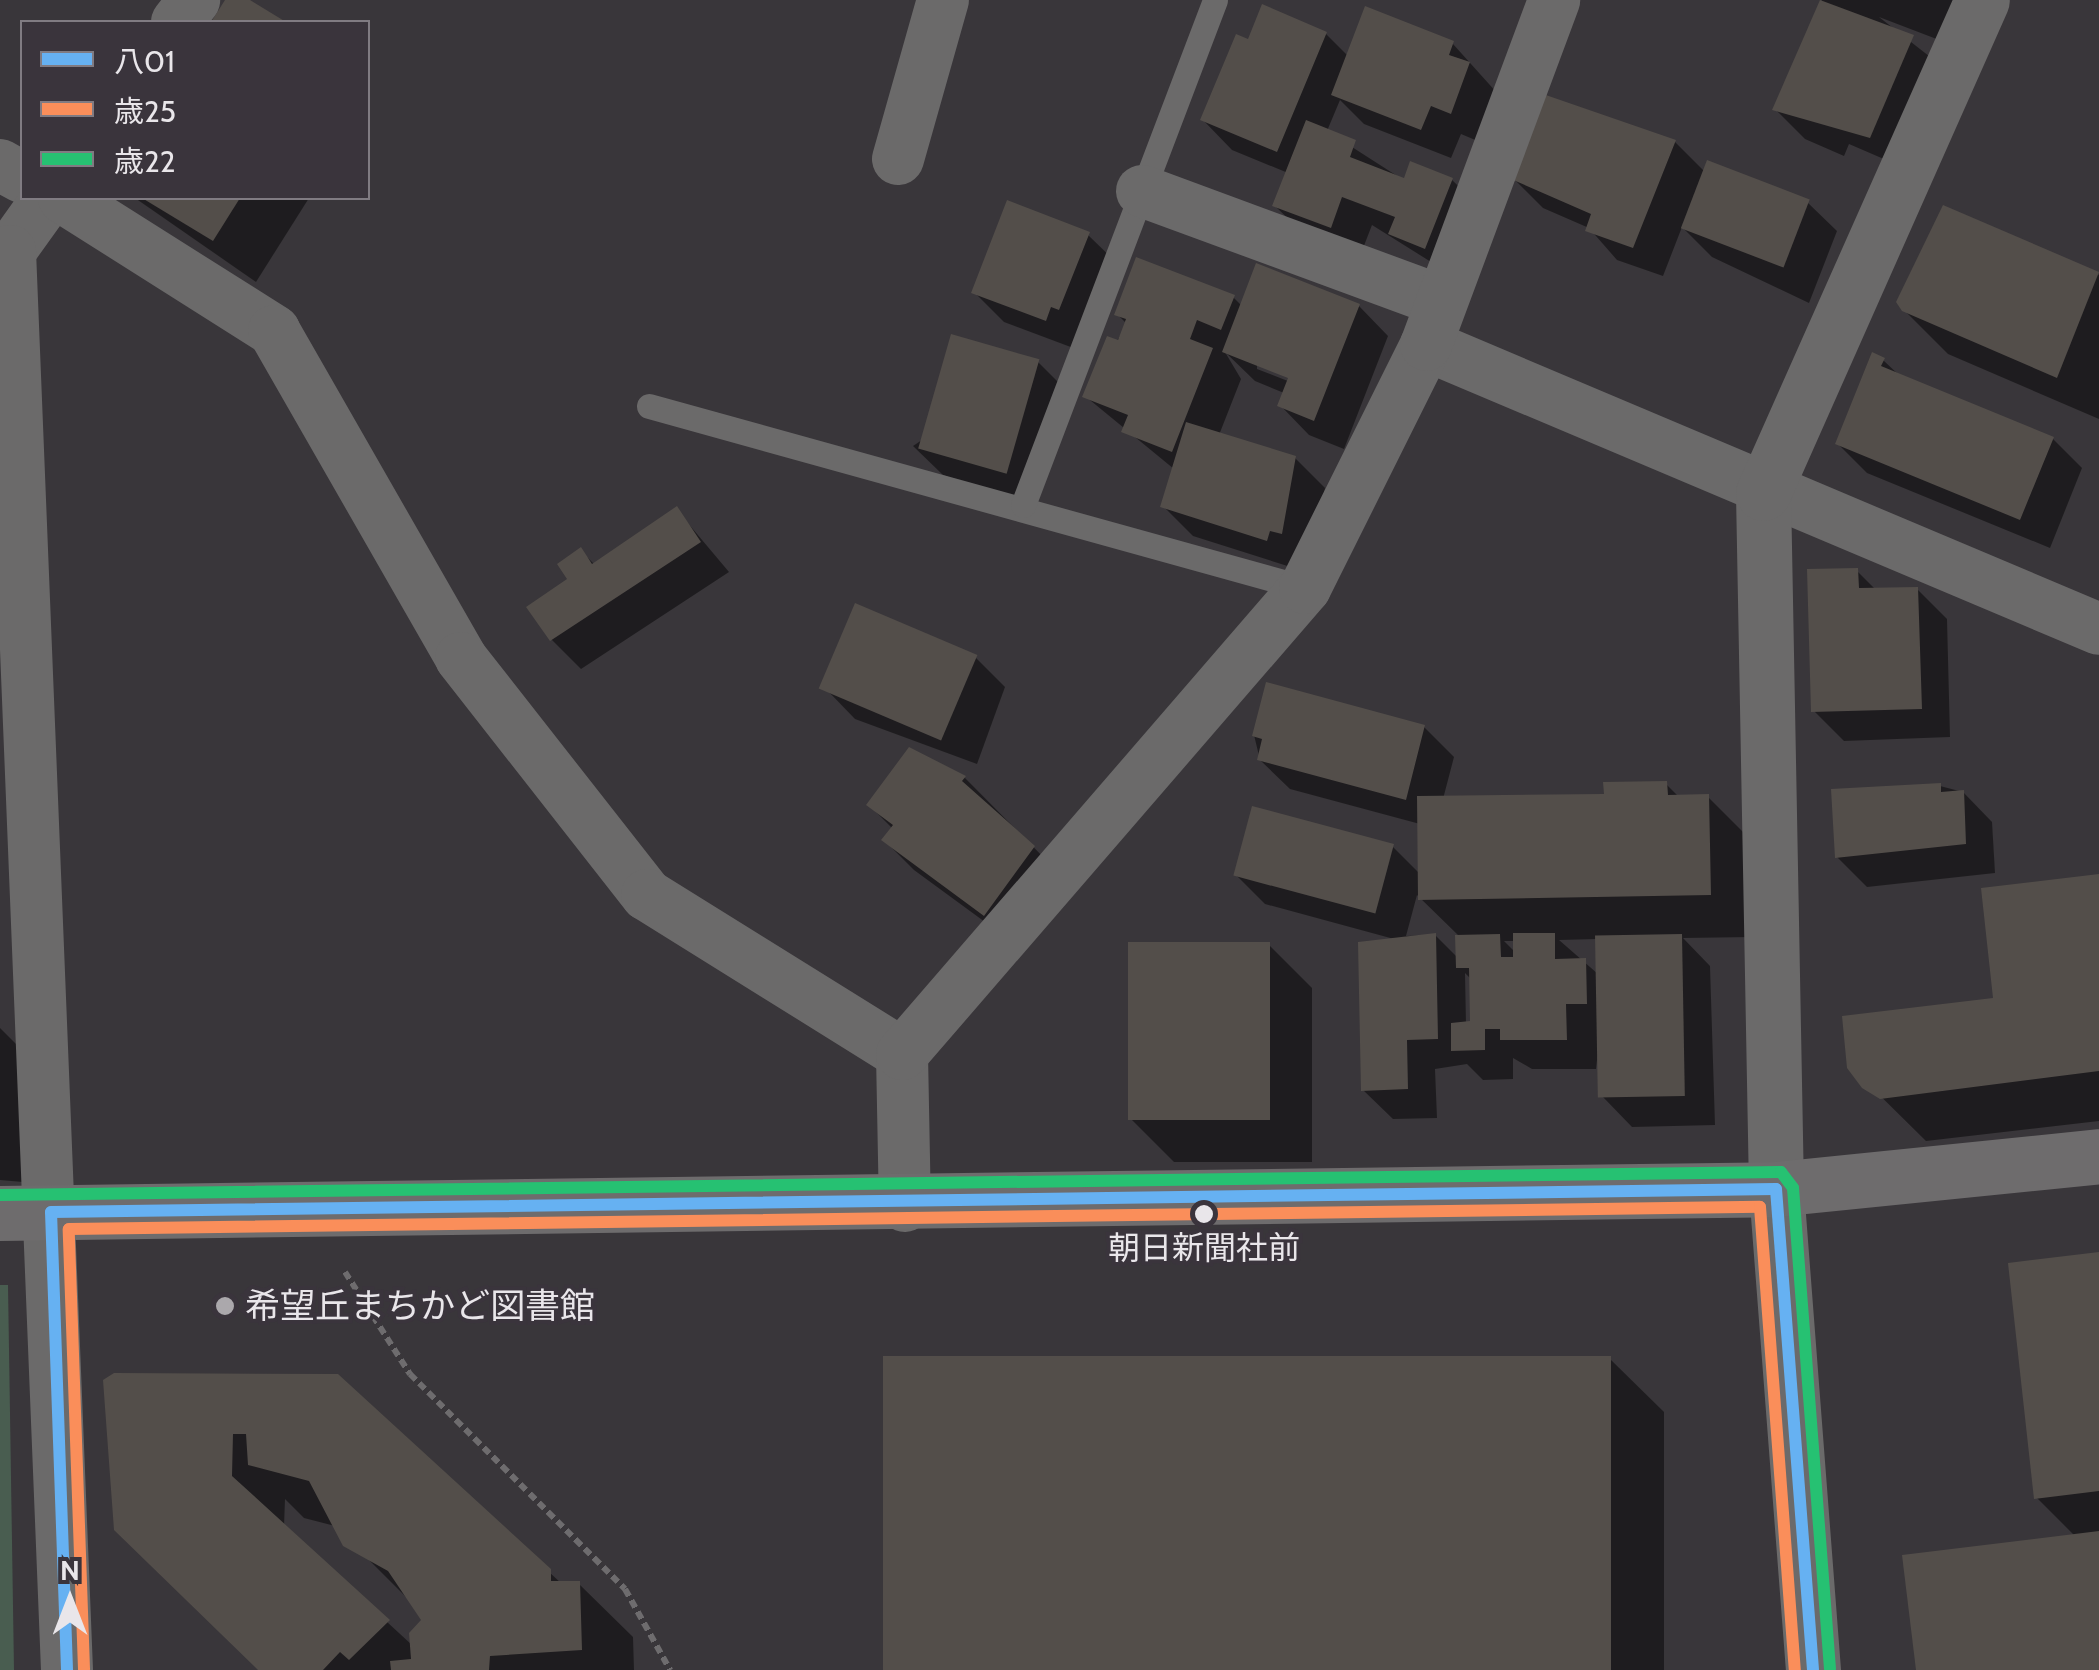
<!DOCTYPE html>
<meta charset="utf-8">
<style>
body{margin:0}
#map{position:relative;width:2099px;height:1670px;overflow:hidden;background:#39363a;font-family:Cabin,"Noto Sans JP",sans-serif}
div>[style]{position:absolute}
.green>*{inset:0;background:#495d50}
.shadow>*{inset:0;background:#0007}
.building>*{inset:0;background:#534e4a;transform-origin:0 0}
.path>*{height:6px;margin-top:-3px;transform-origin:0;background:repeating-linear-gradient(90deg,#6e6c6e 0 8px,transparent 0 13px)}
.service>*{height:25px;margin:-12.5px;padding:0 12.5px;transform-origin:12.5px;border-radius:12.5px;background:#6b6a6a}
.minor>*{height:52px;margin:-26px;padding:0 26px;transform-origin:26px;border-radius:26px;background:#6b6a6a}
.tertiary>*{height:55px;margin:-27.5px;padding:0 27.5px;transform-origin:27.5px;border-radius:27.5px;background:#6b6a6a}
.secondary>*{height:55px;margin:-27.5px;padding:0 27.5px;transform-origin:27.5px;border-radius:27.5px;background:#6e6c6d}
.bus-1>*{height:12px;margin:-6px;padding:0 6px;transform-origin:6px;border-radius:6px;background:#66b1f2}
.bus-2>*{height:12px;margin:-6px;padding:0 6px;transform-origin:6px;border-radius:6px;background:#fa8e5a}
.bus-3>*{height:12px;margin:-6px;padding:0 6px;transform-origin:6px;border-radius:6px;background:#26c172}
.dots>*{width:28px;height:28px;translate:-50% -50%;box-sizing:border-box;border:5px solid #3a343c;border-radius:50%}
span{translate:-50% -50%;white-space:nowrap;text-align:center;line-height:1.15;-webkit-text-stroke:8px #3a343c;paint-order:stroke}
.bus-label{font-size:32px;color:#e9e6ea}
.poi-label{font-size:35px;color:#e9e6ea}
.left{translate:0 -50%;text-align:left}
.legend{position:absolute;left:20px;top:20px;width:350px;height:180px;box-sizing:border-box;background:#3a343c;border:2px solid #807b82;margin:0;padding:12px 18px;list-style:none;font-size:30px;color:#e9e6ea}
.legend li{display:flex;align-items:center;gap:20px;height:50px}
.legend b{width:50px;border:2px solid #807b82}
.north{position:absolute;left:20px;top:1550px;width:100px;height:100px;-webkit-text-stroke:8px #3a343c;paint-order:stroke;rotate:0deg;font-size:28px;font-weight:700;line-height:40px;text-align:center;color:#e9e6ea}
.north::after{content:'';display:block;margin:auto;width:35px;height:45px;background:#e9e6ea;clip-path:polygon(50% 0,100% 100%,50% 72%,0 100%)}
</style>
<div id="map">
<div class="green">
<div style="clip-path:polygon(0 1285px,8px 1285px,14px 1670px,0 1670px)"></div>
</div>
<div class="shadow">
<div style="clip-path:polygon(1822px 0,1987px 0,1968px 51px,1879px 17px,1943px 67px,1900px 166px,1849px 144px,1844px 156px,1805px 139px,1775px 109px)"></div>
<div style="clip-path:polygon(1326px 34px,1349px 57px,1453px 44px,1498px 94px,1480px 142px,1461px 134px,1451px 158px,1364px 124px,1340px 100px,1327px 131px,1405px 181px,1452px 180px,1482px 209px,1455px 277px,1372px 225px,1360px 256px,1305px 235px,1275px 206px,1288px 173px,1232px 150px,1203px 120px,1249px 43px)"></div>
<div style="clip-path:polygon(1675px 142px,1705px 172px,1807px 202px,1837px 231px,1809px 303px,1712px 257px,1682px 227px,1663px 276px,1617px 260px,1589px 228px,1543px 208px,1513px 178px)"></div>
<div style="clip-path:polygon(135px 198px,309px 198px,256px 282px)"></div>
<div style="clip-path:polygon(1944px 208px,2099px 275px,2099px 419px,1948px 354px,1904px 310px)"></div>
<div style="clip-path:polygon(1088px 235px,1118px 264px,1076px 349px,1004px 322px,974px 292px)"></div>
<div style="clip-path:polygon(evenodd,1233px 297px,1242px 306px,1359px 306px,1388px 336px,1344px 449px,1309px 435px,1280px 405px,1284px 393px,1255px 381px,1225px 352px,1241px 379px,1219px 435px,1295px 458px,1325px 488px,1311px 562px,1297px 569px,1193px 536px,1163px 506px,1174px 469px,1085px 396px,1127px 324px,1117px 314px,1233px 297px,1257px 363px,1300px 381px,1298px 385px,1257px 369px,1257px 363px)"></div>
<div style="clip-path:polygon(1883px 360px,1901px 377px,2053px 439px,2082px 468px,2050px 548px,1867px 473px,1838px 444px)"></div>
<div style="clip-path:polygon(1038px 362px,1068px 392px,1019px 503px,943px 475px,913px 446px)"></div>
<div style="clip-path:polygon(676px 509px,729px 572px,581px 669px,551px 639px,581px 551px,595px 565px)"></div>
<div style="clip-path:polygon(1857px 571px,1876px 590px,1917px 589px,1947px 619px,1950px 737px,1844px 741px,1814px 711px)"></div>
<div style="clip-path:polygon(975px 657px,1005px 687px,977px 764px,855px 719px,826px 689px)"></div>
<div style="clip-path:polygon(evenodd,1424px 727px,1454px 757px,1443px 799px,1606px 797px,1666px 784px,1680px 798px,1708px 797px,1751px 840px,1753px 937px,1683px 938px,1710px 966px,1715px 1125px,1632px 1127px,1603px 1097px,1600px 1033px,1596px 1069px,1532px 1069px,1513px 1058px,1513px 1079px,1483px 1080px,1467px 1064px,1435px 1069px,1437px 1118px,1393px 1119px,1363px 1090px,1405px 942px,1265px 904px,1236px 875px,1393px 847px,1421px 875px,1420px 824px,1290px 789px,1260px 760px,1254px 735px,1424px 727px,1417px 895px,1458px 935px,1458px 958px,1435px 935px,1406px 936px,1417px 895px,1424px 727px,1597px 939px,1598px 974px,1559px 940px,1597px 939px,1424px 727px,1504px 941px,1516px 941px,1516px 953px,1504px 941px,1424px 727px,1465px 973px,1472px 980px,1473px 1024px,1466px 1024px,1465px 973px)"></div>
<div style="clip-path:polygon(965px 778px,1063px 877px,1015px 944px,914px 870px,884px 840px,893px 829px,869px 805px)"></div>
<div style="clip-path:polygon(1940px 786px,1963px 792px,1992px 822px,1995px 873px,1867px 887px,1837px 857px)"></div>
<div style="clip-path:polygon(2099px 876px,2099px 1121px,1926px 1141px,1850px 1066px,1996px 1001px)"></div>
<div style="clip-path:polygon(1269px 945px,1312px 988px,1312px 1162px,1174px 1162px,1131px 1119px)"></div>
<div style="clip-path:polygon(0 1028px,50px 1078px,23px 1182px,0 1180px)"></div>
<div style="clip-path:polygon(2099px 1255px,2099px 1670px,1918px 1670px,2075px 1536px,2037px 1498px)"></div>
<div style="clip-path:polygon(1610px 1359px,1664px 1412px,1664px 1670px,887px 1670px)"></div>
<div style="clip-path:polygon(evenodd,115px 1375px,337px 1376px,562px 1584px,579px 1584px,633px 1637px,634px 1670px,261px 1670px,115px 1375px,285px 1499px,304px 1518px,335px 1526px,413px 1604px,425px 1620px,412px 1645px,284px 1527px,285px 1499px)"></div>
</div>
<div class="building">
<div style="clip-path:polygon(225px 0,250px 0,286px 22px,211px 22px)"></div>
<div style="clip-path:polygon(1820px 0,1914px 35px,1870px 138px,1772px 110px)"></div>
<div style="clip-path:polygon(1262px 4px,1327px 32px,1277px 152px,1200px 120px,1236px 34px,1248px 39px)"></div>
<div style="clip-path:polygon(1365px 6px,1454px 41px,1449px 55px,1470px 62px,1451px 114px,1431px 106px,1421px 130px,1331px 95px)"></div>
<div style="clip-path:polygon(1540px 93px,1676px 140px,1633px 248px,1585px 231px,1591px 214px,1511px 179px)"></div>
<div style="clip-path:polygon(1306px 120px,1356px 140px,1350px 157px,1404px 178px,1410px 161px,1453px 178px,1425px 249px,1388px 234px,1395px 217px,1342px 197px,1331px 228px,1272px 206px)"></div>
<div style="left:1707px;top:160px;width:110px;height:73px;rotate:21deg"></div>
<div style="clip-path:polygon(142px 198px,240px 198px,213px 241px)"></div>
<div style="clip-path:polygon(1007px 200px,1090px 232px,1059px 310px,1051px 307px,1046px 321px,971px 293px)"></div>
<div style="clip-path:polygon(1943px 205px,2099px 272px,2057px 378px,1902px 311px,1896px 302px)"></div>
<div style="clip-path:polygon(1136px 257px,1235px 295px,1221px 330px,1197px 320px,1190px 339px,1213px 348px,1172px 452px,1121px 432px,1128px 415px,1082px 397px,1107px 336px,1118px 340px,1126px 319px,1114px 315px)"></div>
<div style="clip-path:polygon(1256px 263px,1360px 304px,1314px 421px,1277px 406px,1288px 378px,1222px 352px)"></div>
<div style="left:951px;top:334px;width:92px;height:119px;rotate:16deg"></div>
<div style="clip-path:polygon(1872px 352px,1885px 358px,1881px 366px,2054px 437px,2020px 520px,1835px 444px)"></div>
<div style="clip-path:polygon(1186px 422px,1296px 456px,1282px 534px,1270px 531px,1267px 541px,1160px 507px)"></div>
<div style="clip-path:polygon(677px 506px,701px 542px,550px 641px,526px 607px,567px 579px,557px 564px,581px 547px,592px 564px)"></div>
<div style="clip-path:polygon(1858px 568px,1859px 588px,1918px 587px,1922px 709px,1811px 712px,1807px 569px)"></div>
<div style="left:855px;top:603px;width:133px;height:93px;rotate:23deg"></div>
<div style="clip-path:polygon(1266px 682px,1425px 725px,1406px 800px,1257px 760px,1262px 739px,1252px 736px)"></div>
<div style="clip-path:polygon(909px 747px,966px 776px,962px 781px,1035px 846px,984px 916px,881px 840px,893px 825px,866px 805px)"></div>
<div style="clip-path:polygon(1667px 781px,1668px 795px,1709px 794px,1711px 895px,1418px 900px,1417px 796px,1604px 794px,1603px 782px)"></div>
<div style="clip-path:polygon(1941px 783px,1941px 792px,1964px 790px,1966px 844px,1835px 858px,1831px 789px)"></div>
<div style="left:1252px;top:806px;width:147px;height:72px;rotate:15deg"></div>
<div style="clip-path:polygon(2099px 874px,2099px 1071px,1880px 1099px,1862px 1088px,1847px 1068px,1842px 1016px,1993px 998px,1981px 888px)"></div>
<div style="clip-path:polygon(1436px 933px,1438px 1039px,1407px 1040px,1408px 1089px,1361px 1091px,1358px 942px)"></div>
<div style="clip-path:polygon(1513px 933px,1555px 933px,1555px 959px,1586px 958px,1587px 1004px,1566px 1004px,1567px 1040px,1500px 1040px,1500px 1029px,1485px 1029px,1485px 1050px,1451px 1051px,1451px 1023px,1470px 1021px,1469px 968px,1456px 968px,1455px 935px,1500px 934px,1501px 957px,1513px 957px)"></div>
<div style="left:1682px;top:934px;width:162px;height:87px;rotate:89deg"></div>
<div style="left:1128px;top:942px;width:142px;height:178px"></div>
<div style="clip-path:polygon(2099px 1252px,2099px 1491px,2034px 1499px,2008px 1263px)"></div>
<div style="left:1611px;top:1356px;width:314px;height:728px;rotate:90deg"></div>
<div style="clip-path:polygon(114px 1373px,338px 1374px,551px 1569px,551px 1581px,580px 1581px,582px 1650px,490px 1656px,489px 1670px,391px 1670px,390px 1661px,411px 1659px,409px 1633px,421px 1620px,388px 1571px,343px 1546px,309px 1481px,248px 1465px,246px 1434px,233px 1434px,232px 1476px,390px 1620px,349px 1660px,340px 1652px,323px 1670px,258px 1670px,114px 1530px,103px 1380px)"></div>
<div style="clip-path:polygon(2099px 1531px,2099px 1670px,1916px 1670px,1902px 1555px)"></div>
</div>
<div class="path">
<div style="left:345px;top:1272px;width:121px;rotate:57.5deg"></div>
<div style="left:410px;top:1374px;width:304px;rotate:45deg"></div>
<div style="left:625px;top:1589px;width:93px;rotate:60.9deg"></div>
</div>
<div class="service">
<div style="left:649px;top:406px;width:681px;rotate:15.51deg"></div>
<div style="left:1023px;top:505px;width:540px;rotate:-69.18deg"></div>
</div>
<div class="minor">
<div style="left:177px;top:22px;width:28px;rotate:-52deg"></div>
<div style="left:898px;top:159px;width:165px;rotate:-74.2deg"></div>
<div style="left:0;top:165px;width:25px;rotate:29deg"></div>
<div style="left:1142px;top:191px;width:316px;rotate:20.2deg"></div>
<div style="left:48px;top:198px;width:65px;rotate:125.6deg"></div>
<div style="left:10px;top:251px;width:1420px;rotate:87.7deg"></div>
<div style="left:64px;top:198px;width:249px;rotate:32.3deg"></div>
<div style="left:274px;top:331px;width:377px;rotate:60.2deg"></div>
<div style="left:461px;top:658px;width:301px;rotate:51.9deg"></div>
<div style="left:647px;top:895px;width:301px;rotate:31.9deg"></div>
<div style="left:902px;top:1054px;width:152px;rotate:88.9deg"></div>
<div style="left:1426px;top:345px;width:730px;rotate:22.88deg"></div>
<div style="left:902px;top:1054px;width:616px;rotate:-49.15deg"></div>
<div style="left:1305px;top:588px;width:271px;rotate:-63.5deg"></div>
<div style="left:1426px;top:345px;width:368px;rotate:-69.6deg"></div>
</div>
<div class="tertiary">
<div style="left:1813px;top:1670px;width:482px;rotate:-94.4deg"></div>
<div style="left:1776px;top:1189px;width:696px;rotate:-91.07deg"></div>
<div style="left:1763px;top:493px;width:539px;rotate:-66.05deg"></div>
</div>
<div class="secondary">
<div style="left:0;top:1213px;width:1776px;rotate:-0.77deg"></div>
<div style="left:1776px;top:1189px;width:325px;rotate:-5.8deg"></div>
</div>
<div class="bus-1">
<div style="left:67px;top:1670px;width:458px;rotate:-92deg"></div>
<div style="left:51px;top:1212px;width:1725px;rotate:-0.76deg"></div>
<div style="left:1776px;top:1189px;width:482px;rotate:85.6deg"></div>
</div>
<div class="bus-2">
<div style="left:84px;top:1669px;width:440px;rotate:-92deg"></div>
<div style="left:69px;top:1229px;width:1691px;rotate:-0.75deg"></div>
<div style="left:1760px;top:1207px;width:464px;rotate:85.7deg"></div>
</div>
<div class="bus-3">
<div style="left:0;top:1195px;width:1781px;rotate:-0.74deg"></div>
<div style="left:1781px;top:1172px;width:20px;rotate:53deg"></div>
<div style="left:1793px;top:1188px;width:482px;rotate:85.6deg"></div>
</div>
<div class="dots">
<div style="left:1204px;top:1214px;background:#e9e6ea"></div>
<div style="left:225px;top:1306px;background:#aba8ac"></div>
</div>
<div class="bus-label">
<span style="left:1204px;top:1248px">朝日新聞社前</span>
</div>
<div class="poi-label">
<span class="left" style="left:245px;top:1306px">希望丘まちかど図書館</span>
</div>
<ul class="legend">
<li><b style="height:12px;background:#66b1f2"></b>八01</li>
<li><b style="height:12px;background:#fa8e5a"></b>歳25</li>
<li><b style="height:12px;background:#26c172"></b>歳22</li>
</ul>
<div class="north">N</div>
</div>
